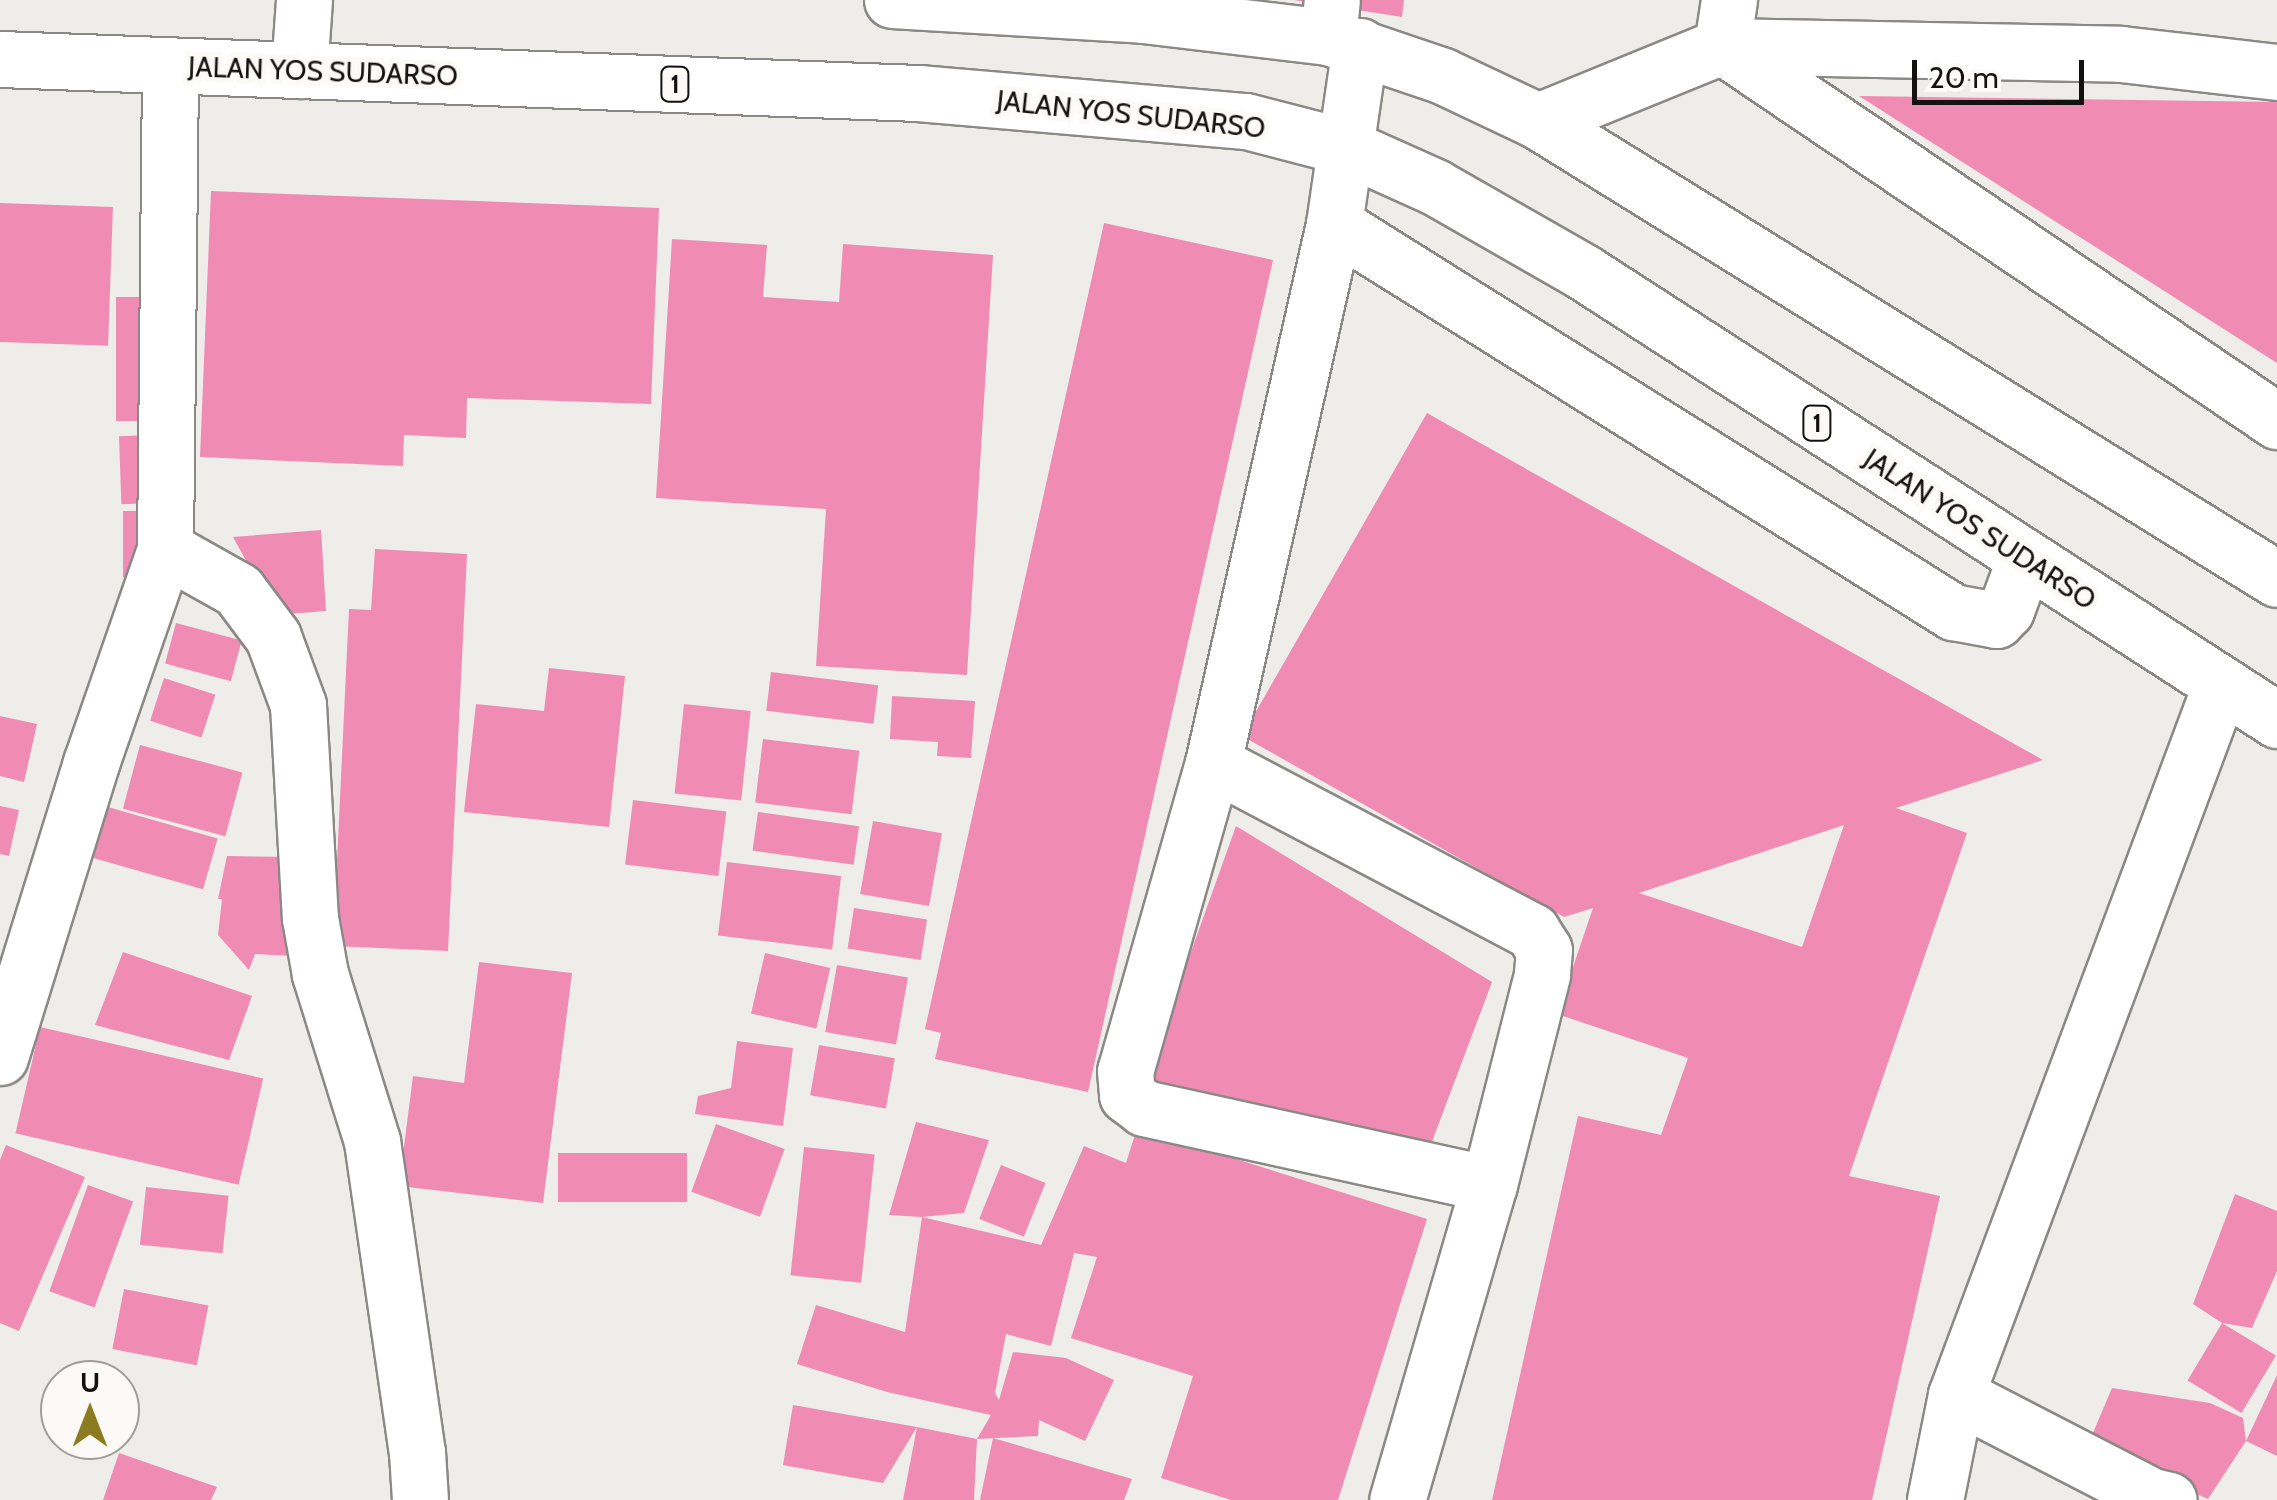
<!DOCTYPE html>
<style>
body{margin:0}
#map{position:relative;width:2277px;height:1500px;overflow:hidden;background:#efede9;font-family:Cabin,sans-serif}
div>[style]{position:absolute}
.building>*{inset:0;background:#f08bb3;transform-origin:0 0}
.roads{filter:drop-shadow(2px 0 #8b8985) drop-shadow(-2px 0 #8b8985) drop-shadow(0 2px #8b8985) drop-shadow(0 -2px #8b8985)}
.minor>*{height:55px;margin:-27.5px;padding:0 27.5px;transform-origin:27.5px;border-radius:27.5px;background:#fff}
.highway>*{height:55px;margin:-27.5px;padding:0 27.5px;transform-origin:27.5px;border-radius:27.5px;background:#fff}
span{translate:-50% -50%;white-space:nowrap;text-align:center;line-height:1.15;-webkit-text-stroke:10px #fcfaf6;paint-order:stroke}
.shield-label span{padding:2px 8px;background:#fcfaf6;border:2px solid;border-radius:8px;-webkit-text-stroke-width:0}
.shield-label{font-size:25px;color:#131211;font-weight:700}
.street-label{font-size:28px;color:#131211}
.north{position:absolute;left:40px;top:1360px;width:100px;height:100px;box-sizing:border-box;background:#fcfaf6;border:2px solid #9f9d9a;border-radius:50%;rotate:0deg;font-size:28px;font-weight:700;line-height:40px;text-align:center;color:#131211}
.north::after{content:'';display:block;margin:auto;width:35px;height:45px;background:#8b7b21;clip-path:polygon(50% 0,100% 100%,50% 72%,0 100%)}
.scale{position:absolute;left:1912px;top:60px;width:172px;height:45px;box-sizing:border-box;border:5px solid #131211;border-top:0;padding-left:12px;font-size:30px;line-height:35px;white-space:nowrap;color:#131211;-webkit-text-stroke:8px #fcfaf6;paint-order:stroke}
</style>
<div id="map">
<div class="building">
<div style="clip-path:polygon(1294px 0,1404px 0,1402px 17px)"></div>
<div style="clip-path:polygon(1859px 96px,2277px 102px,2277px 363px)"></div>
<div style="clip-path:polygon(211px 191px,659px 208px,651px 404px,467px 398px,466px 438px,404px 435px,403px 466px,200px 457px)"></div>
<div style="left:0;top:203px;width:113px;height:139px;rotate:2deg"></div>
<div style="clip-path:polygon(1104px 223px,1273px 260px,1088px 1092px,935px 1059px,941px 1033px,925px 1029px)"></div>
<div style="clip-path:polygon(672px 239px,767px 245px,763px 297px,839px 302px,843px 244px,993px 255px,967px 675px,816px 666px,826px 509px,656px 498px)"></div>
<div style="left:116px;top:297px;width:31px;height:124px"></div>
<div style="clip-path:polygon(evenodd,1427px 413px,2043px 760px,1896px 808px,1967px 833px,1849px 1176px,1940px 1196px,1872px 1500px,1492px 1500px,1578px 1116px,1661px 1135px,1688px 1058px,1557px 1014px,1593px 908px,1564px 917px,1242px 736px,1427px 413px,1844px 825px,1802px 947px,1639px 893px,1844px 825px)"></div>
<div style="left:153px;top:435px;width:68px;height:34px;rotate:88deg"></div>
<div style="left:123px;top:511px;width:26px;height:66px"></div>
<div style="clip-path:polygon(321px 530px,326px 611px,276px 615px,233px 537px)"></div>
<div style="clip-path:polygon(375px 549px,467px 554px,448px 951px,333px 946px,349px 609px,371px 610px)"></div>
<div style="left:176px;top:623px;width:68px;height:42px;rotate:15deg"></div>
<div style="clip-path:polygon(549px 668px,625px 676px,609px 827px,464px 812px,476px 704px,544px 711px)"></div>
<div style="left:771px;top:672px;width:108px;height:39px;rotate:7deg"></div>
<div style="left:164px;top:678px;width:54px;height:45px;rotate:18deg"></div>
<div style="clip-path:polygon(892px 696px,975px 701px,971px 758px,937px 756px,938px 742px,890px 739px)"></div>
<div style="left:684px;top:704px;width:67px;height:90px;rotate:6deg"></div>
<div style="clip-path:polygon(0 716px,37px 724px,24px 782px,0 776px)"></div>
<div style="left:763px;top:739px;width:97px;height:64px;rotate:7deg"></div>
<div style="left:140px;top:745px;width:106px;height:66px;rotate:15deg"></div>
<div style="left:633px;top:800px;width:94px;height:65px;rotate:7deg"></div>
<div style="clip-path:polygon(0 806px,19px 810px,9px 856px,0 854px)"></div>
<div style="left:108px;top:807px;width:114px;height:53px;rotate:16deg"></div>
<div style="left:758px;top:812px;width:102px;height:39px;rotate:8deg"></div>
<div style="left:873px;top:821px;width:70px;height:74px;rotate:10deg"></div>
<div style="clip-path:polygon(1236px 826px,1492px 982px,1430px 1147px,1143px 1086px)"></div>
<div style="clip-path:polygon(227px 856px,292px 857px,292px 956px,255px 954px,249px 970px,218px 935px,222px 899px,218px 899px)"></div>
<div style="left:727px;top:862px;width:115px;height:74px;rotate:7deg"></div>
<div style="left:854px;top:908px;width:74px;height:41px;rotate:9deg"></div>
<div style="clip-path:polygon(123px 952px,252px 996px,229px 1060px,95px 1025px)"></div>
<div style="left:765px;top:953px;width:67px;height:62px;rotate:13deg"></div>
<div style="clip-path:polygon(479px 962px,572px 973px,543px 1203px,399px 1186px,413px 1076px,464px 1083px)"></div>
<div style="left:837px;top:965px;width:72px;height:68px;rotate:10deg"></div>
<div style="left:40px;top:1027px;width:229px;height:109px;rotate:13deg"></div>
<div style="clip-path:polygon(737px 1041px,793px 1048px,783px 1126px,695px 1114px,698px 1096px,731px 1088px)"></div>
<div style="left:819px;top:1045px;width:77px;height:51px;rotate:10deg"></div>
<div style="clip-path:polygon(916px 1122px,989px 1140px,964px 1213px,922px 1217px,1041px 1245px,1084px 1146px,1126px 1163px,1137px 1128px,1427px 1219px,1338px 1500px,1231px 1500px,1161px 1478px,1193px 1376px,1071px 1338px,1097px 1257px,1074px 1253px,1051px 1346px,1006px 1334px,995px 1393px,999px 1400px,1013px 1352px,1066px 1358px,1114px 1380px,1085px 1441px,1039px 1420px,1038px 1436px,977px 1439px,991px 1415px,887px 1392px,797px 1364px,816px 1305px,905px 1332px,922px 1217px,889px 1215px)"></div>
<div style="left:716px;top:1124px;width:73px;height:72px;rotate:20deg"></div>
<div style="clip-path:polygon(6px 1145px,85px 1177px,19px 1331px,0 1323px,0 1160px)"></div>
<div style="left:804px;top:1147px;width:71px;height:129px;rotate:6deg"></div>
<div style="left:558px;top:1153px;width:129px;height:49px"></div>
<div style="left:1001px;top:1165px;width:48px;height:58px;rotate:22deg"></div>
<div style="left:88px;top:1185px;width:48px;height:113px;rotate:20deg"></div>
<div style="left:146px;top:1187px;width:83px;height:58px;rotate:6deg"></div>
<div style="clip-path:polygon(2235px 1194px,2277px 1211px,2277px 1271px,2252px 1328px,2222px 1323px,2193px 1304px)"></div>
<div style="left:124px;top:1289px;width:86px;height:61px;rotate:11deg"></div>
<div style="left:2222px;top:1323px;width:63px;height:67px;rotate:31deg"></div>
<div style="clip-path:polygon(2277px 1375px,2277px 1456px,2246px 1441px)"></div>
<div style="clip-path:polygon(2112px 1388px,2210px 1403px,2243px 1418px,2246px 1441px,2208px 1499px,2087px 1447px)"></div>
<div style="clip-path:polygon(793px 1405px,917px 1427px,883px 1483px,783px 1465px)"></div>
<div style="clip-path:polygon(917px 1427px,977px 1439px,974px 1500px,903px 1500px)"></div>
<div style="clip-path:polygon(993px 1438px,1132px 1479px,1124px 1500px,980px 1500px)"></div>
<div style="clip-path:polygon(119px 1453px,217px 1487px,211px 1500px,103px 1500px)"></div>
</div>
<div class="roads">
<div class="minor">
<div style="left:1729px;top:0;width:47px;rotate:98.7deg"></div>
<div style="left:1722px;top:46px;width:670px;rotate:34.05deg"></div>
<div style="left:1328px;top:37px;width:37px;rotate:-84deg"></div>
<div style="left:1360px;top:46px;width:180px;rotate:98.3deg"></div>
<div style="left:1334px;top:224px;width:552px;rotate:102.65deg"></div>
<div style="left:1213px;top:763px;width:320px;rotate:105.9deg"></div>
<div style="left:1125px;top:1071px;width:24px;rotate:85deg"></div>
<div style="left:1127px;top:1095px;width:21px;rotate:37deg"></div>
<div style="left:1144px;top:1108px;width:353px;rotate:12.4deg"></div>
<div style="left:1489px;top:1184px;width:329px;rotate:106.2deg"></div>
<div style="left:299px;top:70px;width:70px;rotate:-85.9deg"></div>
<div style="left:1538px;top:121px;width:199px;rotate:-22.2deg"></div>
<div style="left:1722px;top:46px;width:399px;rotate:1.1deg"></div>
<div style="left:2121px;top:54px;width:157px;rotate:6.6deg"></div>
<div style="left:1334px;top:224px;width:731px;rotate:32.08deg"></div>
<div style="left:1953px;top:612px;width:44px;rotate:10.5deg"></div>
<div style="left:1996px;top:620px;width:14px;rotate:-45deg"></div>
<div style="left:2006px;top:610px;width:55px;rotate:-69.9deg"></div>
<div style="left:165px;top:549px;width:84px;rotate:29.3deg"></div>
<div style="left:238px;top:590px;width:59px;rotate:53.3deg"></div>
<div style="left:273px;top:637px;width:72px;rotate:69.8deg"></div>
<div style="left:298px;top:705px;width:213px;rotate:86.8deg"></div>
<div style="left:310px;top:918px;width:57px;rotate:79.9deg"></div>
<div style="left:320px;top:974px;width:175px;rotate:72.7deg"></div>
<div style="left:372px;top:1141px;width:314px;rotate:81.8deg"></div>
<div style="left:417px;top:1452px;width:48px;rotate:86.4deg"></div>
<div style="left:1213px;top:763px;width:361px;rotate:27.8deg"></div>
<div style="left:1532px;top:931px;width:22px;rotate:58deg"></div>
<div style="left:1544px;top:950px;width:25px;rotate:95deg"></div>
<div style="left:1542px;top:975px;width:216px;rotate:104.2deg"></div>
<div style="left:0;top:1057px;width:308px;rotate:-72.8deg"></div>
<div style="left:91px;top:763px;width:226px;rotate:-70.9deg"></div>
<div style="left:165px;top:549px;width:484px;rotate:-89.4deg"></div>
<div style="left:1956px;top:1395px;width:220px;rotate:27.3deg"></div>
<div style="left:2152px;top:1496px;width:17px;rotate:13deg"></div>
<div style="left:1935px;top:1500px;width:107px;rotate:-78.7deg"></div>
<div style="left:1956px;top:1395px;width:759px;rotate:-69.56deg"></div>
</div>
<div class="highway">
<div style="left:892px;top:0;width:251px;rotate:3.4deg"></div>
<div style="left:1143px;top:15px;width:186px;rotate:6.8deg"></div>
<div style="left:1328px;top:37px;width:121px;rotate:18.7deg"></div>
<div style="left:1443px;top:76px;width:105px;rotate:25.3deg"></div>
<div style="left:1538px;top:121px;width:869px;rotate:31.79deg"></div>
<div style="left:0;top:59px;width:919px;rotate:2.12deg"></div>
<div style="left:918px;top:93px;width:329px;rotate:4.9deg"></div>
<div style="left:1246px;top:121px;width:103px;rotate:14.6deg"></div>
<div style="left:1346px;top:147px;width:98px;rotate:24.2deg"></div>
<div style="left:1435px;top:187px;width:173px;rotate:29.8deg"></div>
<div style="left:1585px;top:273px;width:824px;rotate:32.86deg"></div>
</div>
</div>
<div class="shield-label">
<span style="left:675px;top:84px">1</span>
<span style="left:1817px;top:423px">1</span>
</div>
<div class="street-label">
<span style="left:323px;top:71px;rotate:2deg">JALAN YOS SUDARSO</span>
<span style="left:1131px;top:114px;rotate:6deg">JALAN YOS SUDARSO</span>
<span style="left:1980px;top:529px;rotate:33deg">JALAN YOS SUDARSO</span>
</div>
<div class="north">U</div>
<div class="scale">20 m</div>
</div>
